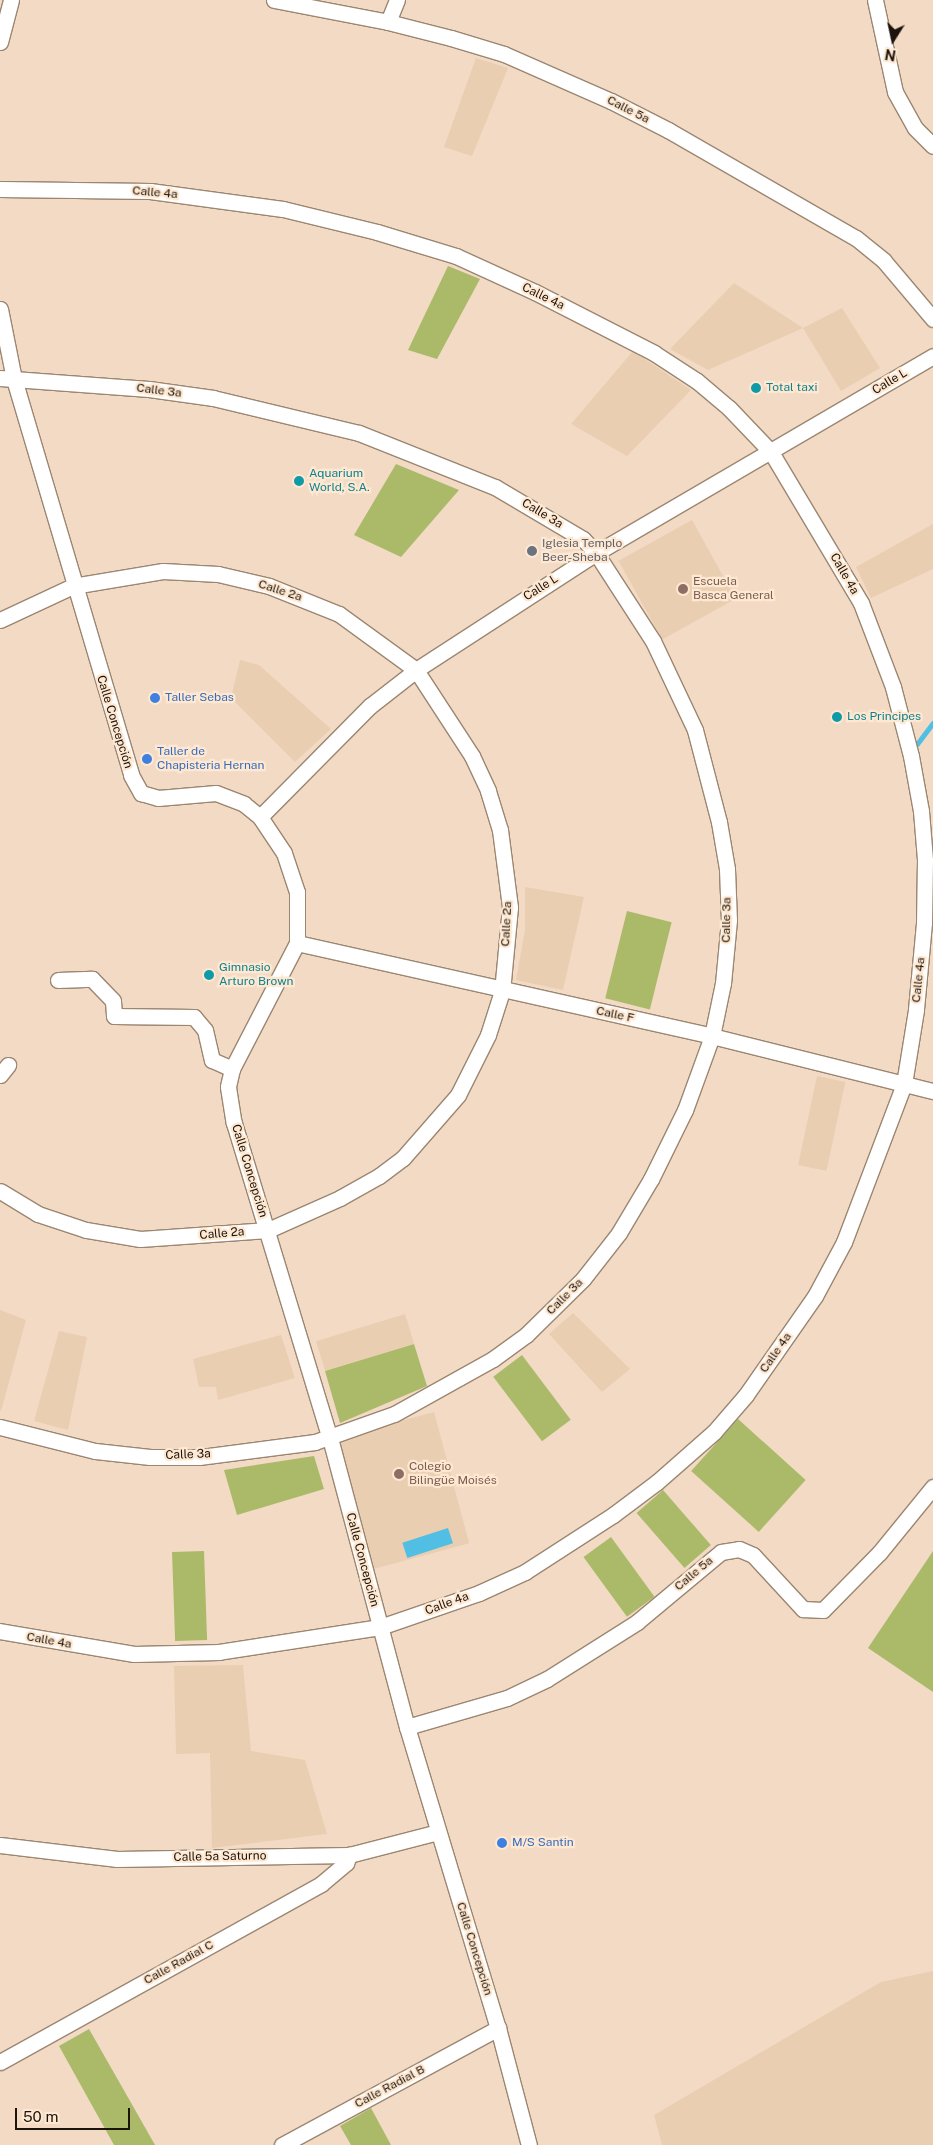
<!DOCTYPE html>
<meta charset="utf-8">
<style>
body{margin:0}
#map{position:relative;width:933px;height:2145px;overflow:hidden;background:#f2dac4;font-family:"Public Sans",sans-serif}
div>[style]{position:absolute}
.built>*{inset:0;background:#eaceb1;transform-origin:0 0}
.green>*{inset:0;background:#abba69;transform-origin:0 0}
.water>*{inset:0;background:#50bfe3;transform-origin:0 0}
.stream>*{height:4.5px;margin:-2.25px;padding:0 2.25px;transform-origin:2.25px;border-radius:2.25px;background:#50bfe3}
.roads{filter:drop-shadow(1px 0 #9b8671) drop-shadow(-1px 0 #9b8671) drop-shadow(0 1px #9b8671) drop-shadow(0 -1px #9b8671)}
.minor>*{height:15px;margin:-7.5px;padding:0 7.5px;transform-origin:7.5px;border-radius:7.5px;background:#fff}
.dots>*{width:14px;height:14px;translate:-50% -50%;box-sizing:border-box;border:2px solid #ffe8d1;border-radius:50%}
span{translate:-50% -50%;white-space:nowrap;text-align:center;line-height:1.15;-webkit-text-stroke:4.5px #ffe8d1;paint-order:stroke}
.street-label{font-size:12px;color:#1c140c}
.culture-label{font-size:12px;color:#0d838f}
.left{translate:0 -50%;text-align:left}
.worship-label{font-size:12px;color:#5b616d}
.education-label{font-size:12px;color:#785e54}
.shop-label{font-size:12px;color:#366cbe}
.north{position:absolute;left:868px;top:15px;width:50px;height:50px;-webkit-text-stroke:4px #ffe8d1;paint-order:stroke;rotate:190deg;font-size:14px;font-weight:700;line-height:20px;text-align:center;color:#1c140c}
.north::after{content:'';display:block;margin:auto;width:18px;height:22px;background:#1c140c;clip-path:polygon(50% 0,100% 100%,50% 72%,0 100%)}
.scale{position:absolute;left:15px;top:2108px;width:115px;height:22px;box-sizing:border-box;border:2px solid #1c140c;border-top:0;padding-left:6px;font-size:15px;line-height:18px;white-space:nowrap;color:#1c140c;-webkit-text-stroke:4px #ffe8d1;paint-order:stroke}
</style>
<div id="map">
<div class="built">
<div style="clip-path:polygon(476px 58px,508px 68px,472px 156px,444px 147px)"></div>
<div style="clip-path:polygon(734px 283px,803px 328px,842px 308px,880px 368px,841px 391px,803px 328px,708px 370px,670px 349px)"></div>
<div style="clip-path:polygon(633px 351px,691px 390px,627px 456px,571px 424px)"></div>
<div style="left:692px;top:520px;width:90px;height:84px;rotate:61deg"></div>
<div style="clip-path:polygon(933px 524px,933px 569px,871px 598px,856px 567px)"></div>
<div style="clip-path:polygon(240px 660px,259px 665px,331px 729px,295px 762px,231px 698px)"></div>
<div style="clip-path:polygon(525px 887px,584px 897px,563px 990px,516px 980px,525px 930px)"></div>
<div style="left:817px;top:1076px;width:29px;height:91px;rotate:12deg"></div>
<div style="clip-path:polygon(0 1310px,26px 1320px,1px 1411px,0 1410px)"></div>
<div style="clip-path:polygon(573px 1313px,630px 1369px,602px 1392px,549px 1334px)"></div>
<div style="left:405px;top:1314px;width:31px;height:93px;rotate:73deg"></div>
<div style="clip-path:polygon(59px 1331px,87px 1337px,68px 1430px,34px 1421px)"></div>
<div style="clip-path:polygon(281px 1335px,295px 1378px,218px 1400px,216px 1387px,199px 1387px,193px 1359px)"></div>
<div style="left:434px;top:1412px;width:136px;height:100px;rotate:75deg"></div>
<div style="clip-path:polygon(243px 1665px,251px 1751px,305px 1760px,327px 1834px,212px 1848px,210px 1753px,176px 1754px,174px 1666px)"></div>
<div style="clip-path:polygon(933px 1971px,933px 2145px,662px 2145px,654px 2115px,881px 1982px)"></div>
</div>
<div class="green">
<div style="clip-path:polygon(448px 266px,480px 279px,437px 359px,408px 350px)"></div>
<div style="clip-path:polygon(396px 464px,459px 490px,401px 557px,354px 535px)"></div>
<div style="left:627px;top:911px;width:46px;height:90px;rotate:14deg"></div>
<div style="clip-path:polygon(414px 1344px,427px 1386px,340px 1423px,325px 1371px)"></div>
<div style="left:522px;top:1355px;width:81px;height:36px;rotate:53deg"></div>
<div style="left:738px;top:1419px;width:91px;height:70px;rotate:42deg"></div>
<div style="clip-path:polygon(314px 1456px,324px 1489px,237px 1515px,224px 1470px)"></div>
<div style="left:663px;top:1490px;width:73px;height:35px;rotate:49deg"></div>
<div style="left:611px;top:1537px;width:74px;height:34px;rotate:54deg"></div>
<div style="left:204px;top:1551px;width:89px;height:32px;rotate:88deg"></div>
<div style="clip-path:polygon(933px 1551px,933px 1692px,868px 1648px)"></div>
<div style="clip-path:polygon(89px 2029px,134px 2108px,155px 2145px,114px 2145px,59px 2046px)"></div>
<div style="clip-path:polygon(371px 2108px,391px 2145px,351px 2145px,340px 2126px)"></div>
</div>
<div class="water">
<div style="left:448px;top:1528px;width:16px;height:48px;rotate:72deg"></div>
</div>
<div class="stream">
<div style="left:917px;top:744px;width:26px;rotate:-53deg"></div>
</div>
<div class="roads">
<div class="minor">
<div style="left:274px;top:0;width:116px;rotate:10.9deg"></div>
<div style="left:388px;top:22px;width:65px;rotate:14.3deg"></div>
<div style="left:451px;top:38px;width:55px;rotate:16.8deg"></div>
<div style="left:504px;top:54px;width:117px;rotate:23.7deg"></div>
<div style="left:611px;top:101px;width:64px;rotate:27deg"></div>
<div style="left:668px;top:130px;width:217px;rotate:29.9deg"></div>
<div style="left:856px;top:238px;width:36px;rotate:39deg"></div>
<div style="left:884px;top:261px;width:76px;rotate:49.8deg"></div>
<div style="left:875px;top:0;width:94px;rotate:77.7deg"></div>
<div style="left:895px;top:92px;width:41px;rotate:60.9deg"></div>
<div style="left:915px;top:128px;width:25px;rotate:45deg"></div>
<div style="left:388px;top:22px;width:24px;rotate:-68deg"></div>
<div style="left:0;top:42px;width:43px;rotate:-75.3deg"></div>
<div style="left:0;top:189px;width:150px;rotate:0.8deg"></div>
<div style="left:150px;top:191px;width:134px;rotate:7.7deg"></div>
<div style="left:283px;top:209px;width:97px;rotate:13.7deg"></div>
<div style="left:377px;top:232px;width:83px;rotate:16.9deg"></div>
<div style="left:456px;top:256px;width:87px;rotate:24.5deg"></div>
<div style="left:535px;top:292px;width:134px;rotate:27.1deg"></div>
<div style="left:654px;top:353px;width:51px;rotate:33.1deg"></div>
<div style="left:697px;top:381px;width:42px;rotate:40.2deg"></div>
<div style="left:729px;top:408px;width:61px;rotate:46.3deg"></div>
<div style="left:771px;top:452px;width:176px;rotate:59.2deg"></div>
<div style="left:861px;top:603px;width:90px;rotate:69.1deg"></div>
<div style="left:893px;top:687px;width:71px;rotate:75.4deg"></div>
<div style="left:911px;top:756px;width:56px;rotate:79.7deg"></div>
<div style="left:921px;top:811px;width:49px;rotate:85.3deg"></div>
<div style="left:925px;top:860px;width:63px;rotate:90.9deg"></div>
<div style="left:924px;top:923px;width:87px;rotate:95.3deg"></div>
<div style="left:916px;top:1010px;width:75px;rotate:99.2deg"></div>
<div style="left:904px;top:1084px;width:169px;rotate:110.8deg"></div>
<div style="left:844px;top:1242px;width:61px;rotate:118.2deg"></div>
<div style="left:815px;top:1296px;width:121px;rotate:124.9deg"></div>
<div style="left:746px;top:1395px;width:49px;rotate:130.9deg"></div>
<div style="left:714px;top:1432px;width:76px;rotate:138.7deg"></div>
<div style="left:657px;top:1482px;width:55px;rotate:143.1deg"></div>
<div style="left:613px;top:1515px;width:105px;rotate:147.1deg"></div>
<div style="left:525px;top:1572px;width:51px;rotate:155.5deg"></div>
<div style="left:479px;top:1593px;width:105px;rotate:161deg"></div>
<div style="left:380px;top:1627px;width:163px;rotate:171.2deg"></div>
<div style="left:219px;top:1652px;width:85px;rotate:178.7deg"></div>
<div style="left:134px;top:1654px;width:136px;rotate:-170.3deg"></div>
<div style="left:0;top:309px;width:71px;rotate:78.7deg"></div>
<div style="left:14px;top:379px;width:413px;rotate:73.5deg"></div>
<div style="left:131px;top:775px;width:21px;rotate:61deg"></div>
<div style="left:141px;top:793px;width:18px;rotate:16deg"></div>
<div style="left:158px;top:798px;width:58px;rotate:-4.9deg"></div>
<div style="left:216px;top:793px;width:30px;rotate:21deg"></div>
<div style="left:244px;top:804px;width:21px;rotate:39deg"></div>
<div style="left:260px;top:817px;width:43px;rotate:56.3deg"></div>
<div style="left:284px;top:853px;width:41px;rotate:71.6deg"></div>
<div style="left:297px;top:892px;width:51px;rotate:90deg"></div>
<div style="left:297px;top:943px;width:142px;rotate:117.3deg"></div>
<div style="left:232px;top:1069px;width:18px;rotate:103deg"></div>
<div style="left:228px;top:1087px;width:36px;rotate:81deg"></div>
<div style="left:234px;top:1123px;width:329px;rotate:73.1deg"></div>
<div style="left:330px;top:1438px;width:299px;rotate:75.1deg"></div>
<div style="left:407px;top:1727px;width:314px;rotate:73.2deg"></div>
<div style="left:498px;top:2028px;width:121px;rotate:75.2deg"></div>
<div style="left:0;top:378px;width:149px;rotate:4.2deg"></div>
<div style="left:149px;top:389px;width:65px;rotate:8deg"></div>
<div style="left:213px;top:398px;width:150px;rotate:13.5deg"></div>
<div style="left:359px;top:433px;width:146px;rotate:21.7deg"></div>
<div style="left:495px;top:487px;width:102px;rotate:30.6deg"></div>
<div style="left:583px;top:539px;width:19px;rotate:47deg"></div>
<div style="left:596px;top:553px;width:105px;rotate:57.1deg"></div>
<div style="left:653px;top:641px;width:98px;rotate:64.7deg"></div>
<div style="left:695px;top:730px;width:95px;rotate:75.4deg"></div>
<div style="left:719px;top:822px;width:48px;rotate:80.3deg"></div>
<div style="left:727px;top:869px;width:51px;rotate:87.8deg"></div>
<div style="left:729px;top:920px;width:63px;rotate:95.4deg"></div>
<div style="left:723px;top:983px;width:54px;rotate:101.7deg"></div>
<div style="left:712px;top:1036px;width:79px;rotate:110deg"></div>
<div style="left:685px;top:1110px;width:77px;rotate:116.2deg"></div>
<div style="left:651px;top:1179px;width:63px;rotate:120.7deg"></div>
<div style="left:619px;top:1233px;width:58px;rotate:128deg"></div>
<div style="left:583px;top:1279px;width:80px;rotate:135.5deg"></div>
<div style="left:526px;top:1335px;width:41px;rotate:144deg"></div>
<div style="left:493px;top:1359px;width:113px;rotate:150.9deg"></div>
<div style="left:394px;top:1414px;width:84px;rotate:160.5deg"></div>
<div style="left:315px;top:1442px;width:117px;rotate:172.6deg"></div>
<div style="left:199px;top:1457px;width:49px;rotate:180deg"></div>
<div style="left:150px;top:1457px;width:55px;rotate:-173.8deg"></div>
<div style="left:95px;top:1451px;width:98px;rotate:-165.8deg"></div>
<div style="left:0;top:620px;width:81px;rotate:-25deg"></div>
<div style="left:73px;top:586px;width:91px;rotate:-9.5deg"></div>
<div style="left:163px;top:571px;width:55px;rotate:3.1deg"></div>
<div style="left:218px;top:574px;width:52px;rotate:13.2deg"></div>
<div style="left:269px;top:586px;width:75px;rotate:21.8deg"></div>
<div style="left:339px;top:614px;width:95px;rotate:36deg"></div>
<div style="left:416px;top:670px;width:103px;rotate:56.9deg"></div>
<div style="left:472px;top:756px;width:38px;rotate:65deg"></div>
<div style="left:488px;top:791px;width:41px;rotate:72.9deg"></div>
<div style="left:500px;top:830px;width:78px;rotate:82.6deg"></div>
<div style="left:510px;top:907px;width:84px;rotate:95.4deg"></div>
<div style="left:502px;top:991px;width:46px;rotate:107.7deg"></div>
<div style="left:488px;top:1035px;width:67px;rotate:116.6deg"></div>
<div style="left:458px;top:1095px;width:84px;rotate:131.1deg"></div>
<div style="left:403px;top:1158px;width:30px;rotate:143deg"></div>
<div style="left:379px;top:1176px;width:45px;rotate:150.6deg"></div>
<div style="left:340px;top:1198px;width:79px;rotate:156deg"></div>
<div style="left:268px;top:1230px;width:128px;rotate:176deg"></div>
<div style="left:140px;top:1239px;width:55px;rotate:-170.5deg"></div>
<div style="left:86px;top:1230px;width:51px;rotate:-161.6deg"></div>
<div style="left:38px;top:1214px;width:44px;rotate:-148.8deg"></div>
<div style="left:260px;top:817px;width:156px;rotate:-45.3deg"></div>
<div style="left:370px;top:706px;width:58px;rotate:-38deg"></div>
<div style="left:416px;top:670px;width:215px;rotate:-33deg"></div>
<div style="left:596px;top:553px;width:390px;rotate:-30.3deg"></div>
<div style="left:297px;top:943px;width:425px;rotate:12.6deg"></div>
<div style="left:712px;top:1036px;width:228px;rotate:14deg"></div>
<div style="left:58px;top:980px;width:34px;rotate:-2deg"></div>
<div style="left:92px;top:979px;width:30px;rotate:46deg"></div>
<div style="left:113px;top:1001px;width:15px;rotate:86deg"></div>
<div style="left:114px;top:1016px;width:80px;rotate:0.7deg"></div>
<div style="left:194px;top:1017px;width:17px;rotate:50deg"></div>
<div style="left:205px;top:1030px;width:31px;rotate:77deg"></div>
<div style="left:212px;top:1060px;width:22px;rotate:24deg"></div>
<div style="left:0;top:1075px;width:13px;rotate:-51deg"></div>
<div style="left:407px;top:1727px;width:104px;rotate:-16.2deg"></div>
<div style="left:507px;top:1698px;width:44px;rotate:-25.4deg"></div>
<div style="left:547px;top:1679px;width:107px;rotate:-32.3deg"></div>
<div style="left:637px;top:1622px;width:109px;rotate:-39.8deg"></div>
<div style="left:721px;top:1552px;width:18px;rotate:-9deg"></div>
<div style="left:739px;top:1549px;width:15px;rotate:23deg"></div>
<div style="left:753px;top:1555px;width:74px;rotate:47.2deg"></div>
<div style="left:803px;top:1609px;width:20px;rotate:3deg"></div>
<div style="left:823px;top:1610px;width:81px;rotate:-45.5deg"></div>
<div style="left:880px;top:1552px;width:84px;rotate:-50.8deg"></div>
<div style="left:0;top:1845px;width:118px;rotate:6.8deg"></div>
<div style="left:117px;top:1859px;width:232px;rotate:-1deg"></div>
<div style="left:349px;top:1855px;width:92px;rotate:-14.5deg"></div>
<div style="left:0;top:2062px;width:367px;rotate:-29deg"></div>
<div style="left:321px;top:1884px;width:33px;rotate:-40deg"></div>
<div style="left:346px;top:1863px;width:9px;rotate:-69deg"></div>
<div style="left:282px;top:2145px;width:246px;rotate:-28.4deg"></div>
</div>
</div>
<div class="dots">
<div style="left:756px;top:388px;background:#0f9aa8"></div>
<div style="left:299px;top:481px;background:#0f9aa8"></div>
<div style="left:532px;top:551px;background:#6b7280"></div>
<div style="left:683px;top:589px;background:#8d6e63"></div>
<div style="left:155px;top:698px;background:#3f7fe0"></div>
<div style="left:837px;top:717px;background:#0f9aa8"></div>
<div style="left:147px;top:759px;background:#3f7fe0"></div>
<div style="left:209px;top:975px;background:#0f9aa8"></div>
<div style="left:399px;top:1474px;background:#8d6e63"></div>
<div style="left:502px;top:1843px;background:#3f7fe0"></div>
</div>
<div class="street-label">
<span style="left:628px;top:110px;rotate:27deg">Calle 5a</span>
<span style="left:155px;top:193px;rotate:5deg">Calle 4a</span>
<span style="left:543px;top:297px;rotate:26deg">Calle 4a</span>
<span style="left:890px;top:382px;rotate:-31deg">Calle L</span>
<span style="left:159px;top:391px;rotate:7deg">Calle 3a</span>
<span style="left:542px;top:514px;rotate:31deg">Calle 3a</span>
<span style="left:844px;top:574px;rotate:60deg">Calle 4a</span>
<span style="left:541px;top:588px;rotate:-32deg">Calle L</span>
<span style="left:280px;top:591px;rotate:18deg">Calle 2a</span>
<span style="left:114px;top:722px;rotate:73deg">Calle Concepción</span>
<span style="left:727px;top:920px;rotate:-89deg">Calle 3a</span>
<span style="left:507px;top:924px;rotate:-87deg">Calle 2a</span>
<span style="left:919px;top:980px;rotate:-84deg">Calle 4a</span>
<span style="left:615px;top:1015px;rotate:12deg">Calle F</span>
<span style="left:249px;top:1171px;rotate:73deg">Calle Concepción</span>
<span style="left:222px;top:1234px;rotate:-5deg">Calle 2a</span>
<span style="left:565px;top:1297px;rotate:-45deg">Calle 3a</span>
<span style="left:776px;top:1353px;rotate:-55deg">Calle 4a</span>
<span style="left:188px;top:1455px;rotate:-2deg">Calle 3a</span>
<span style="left:362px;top:1560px;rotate:75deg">Calle Concepción</span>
<span style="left:694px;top:1574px;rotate:-40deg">Calle 5a</span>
<span style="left:447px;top:1604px;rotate:-20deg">Calle 4a</span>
<span style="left:49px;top:1641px;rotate:10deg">Calle 4a</span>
<span style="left:220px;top:1857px;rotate:-1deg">Calle 5a Saturno</span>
<span style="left:474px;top:1949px;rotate:73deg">Calle Concepción</span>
<span style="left:179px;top:1963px;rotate:-29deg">Calle Radial C</span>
<span style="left:390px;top:2087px;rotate:-28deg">Calle Radial B</span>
</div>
<div class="culture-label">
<span class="left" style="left:766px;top:388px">Total taxi</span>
<span class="left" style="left:309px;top:481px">Aquarium<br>World, S.A.</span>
<span class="left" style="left:847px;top:717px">Los Principes</span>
<span class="left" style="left:219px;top:975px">Gimnasio<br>Arturo Brown</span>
</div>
<div class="worship-label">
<span class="left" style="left:542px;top:551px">Iglesia Templo<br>Beer-Sheba</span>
</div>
<div class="education-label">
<span class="left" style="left:693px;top:589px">Escuela<br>Basca General</span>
<span class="left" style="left:409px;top:1474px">Colegio<br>Bilingüe Moisés</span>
</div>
<div class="shop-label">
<span class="left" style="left:165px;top:698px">Taller Sebas</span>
<span class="left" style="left:157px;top:759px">Taller de<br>Chapisteria Hernan</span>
<span class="left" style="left:512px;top:1843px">M/S Santin</span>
</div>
<div class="north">N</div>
<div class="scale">50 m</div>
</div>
